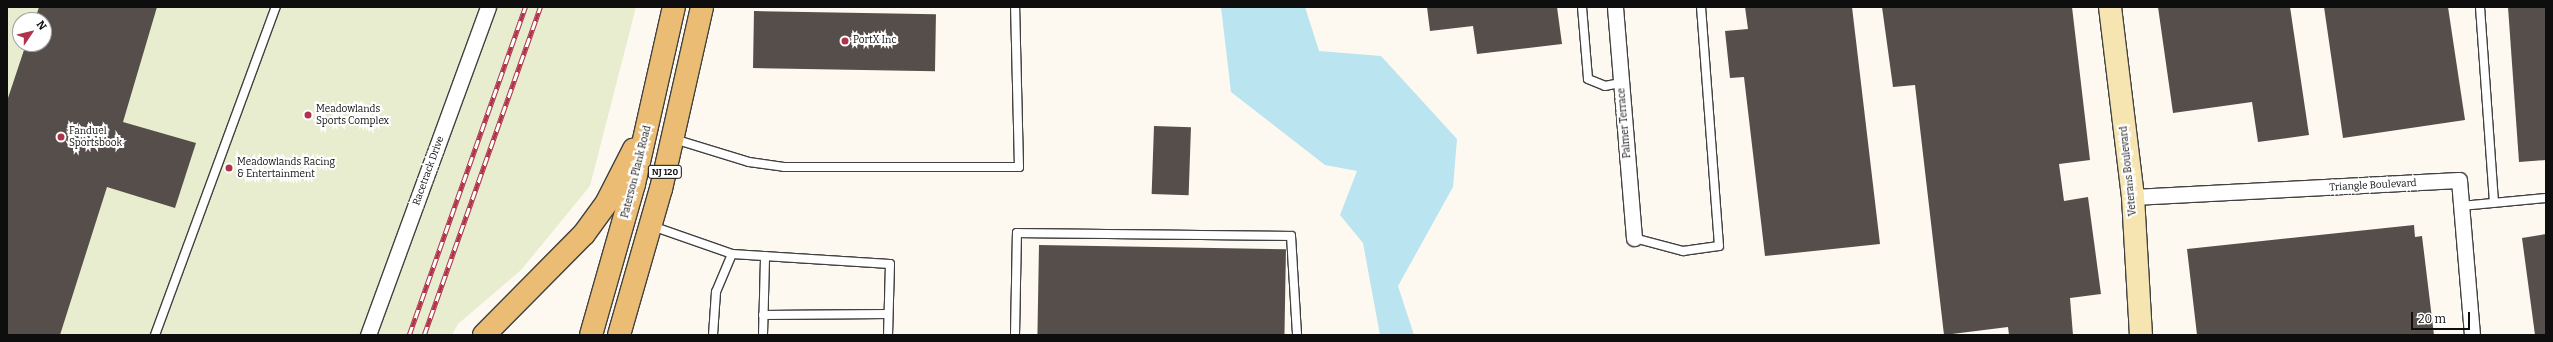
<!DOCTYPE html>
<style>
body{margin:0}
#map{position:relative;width:2553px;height:342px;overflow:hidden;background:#fdf9f0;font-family:Bitter,serif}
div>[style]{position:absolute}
.pitch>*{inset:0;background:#e7edce}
.water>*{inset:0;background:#b9e4f0}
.building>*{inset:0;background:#554e4b;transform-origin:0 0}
.roads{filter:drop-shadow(1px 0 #414141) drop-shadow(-1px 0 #414141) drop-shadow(0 1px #414141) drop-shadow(0 -1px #414141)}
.lane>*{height:8px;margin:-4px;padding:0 4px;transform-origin:4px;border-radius:4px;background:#fff}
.street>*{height:15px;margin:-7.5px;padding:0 7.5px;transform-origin:7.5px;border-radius:7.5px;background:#fff}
.secondary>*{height:22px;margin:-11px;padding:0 11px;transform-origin:11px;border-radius:11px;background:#f7e5b1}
.primary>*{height:22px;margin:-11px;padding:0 11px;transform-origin:11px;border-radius:11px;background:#ebbc73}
.rail>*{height:4.5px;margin-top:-2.25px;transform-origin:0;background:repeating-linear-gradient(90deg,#fff 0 9px,#b0334b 0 18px);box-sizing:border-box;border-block:1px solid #b0334b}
.dots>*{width:11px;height:11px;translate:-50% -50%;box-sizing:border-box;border:2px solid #fff;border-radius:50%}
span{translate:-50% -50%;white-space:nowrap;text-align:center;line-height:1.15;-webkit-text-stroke:4px #fff;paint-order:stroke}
.shield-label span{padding:1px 3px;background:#fff;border:1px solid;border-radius:3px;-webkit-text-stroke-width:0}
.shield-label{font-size:9px;color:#0e0e0e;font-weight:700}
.poi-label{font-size:10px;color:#0e0e0e}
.left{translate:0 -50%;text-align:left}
.street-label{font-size:10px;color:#0e0e0e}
.frame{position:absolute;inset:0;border:8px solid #0e0e0e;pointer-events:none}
.north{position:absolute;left:12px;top:12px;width:40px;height:40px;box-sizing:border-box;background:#fff;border:1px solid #9f9f9f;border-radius:50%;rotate:55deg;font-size:11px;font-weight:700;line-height:16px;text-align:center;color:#0e0e0e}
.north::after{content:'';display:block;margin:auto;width:14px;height:18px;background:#b0334b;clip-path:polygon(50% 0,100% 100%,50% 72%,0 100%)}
.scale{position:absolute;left:2411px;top:312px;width:59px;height:18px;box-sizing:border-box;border:2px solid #0e0e0e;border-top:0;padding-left:5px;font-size:12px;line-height:14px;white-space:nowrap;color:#0e0e0e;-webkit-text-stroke:3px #fff;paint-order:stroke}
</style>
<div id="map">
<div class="pitch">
<div style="clip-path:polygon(evenodd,7px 7px,636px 7px,590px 186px,521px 270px,458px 324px,452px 335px,7px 335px,7px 7px,20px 20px,44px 20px,44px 44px,20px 44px,20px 20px)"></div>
</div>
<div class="water">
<div style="clip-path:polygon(1221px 7px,1305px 7px,1319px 51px,1381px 56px,1457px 139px,1453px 187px,1398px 286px,1414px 335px,1380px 335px,1363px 243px,1340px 215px,1357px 171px,1325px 165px,1231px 92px)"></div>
</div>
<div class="building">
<div style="clip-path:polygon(39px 7px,157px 7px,123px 122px,196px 143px,175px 208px,107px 187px,60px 335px,7px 335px,7px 101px,26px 44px,44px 44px,44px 20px,35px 20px)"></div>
<div style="clip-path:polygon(1427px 7px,1557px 7px,1562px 44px,1477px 54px,1473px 26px,1430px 31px)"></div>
<div style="clip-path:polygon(1745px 7px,1852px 7px,1880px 244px,1765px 256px,1744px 77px,1730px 78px,1725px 31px,1748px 29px)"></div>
<div style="clip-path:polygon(1882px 7px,2072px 7px,2090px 160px,2059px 164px,2064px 201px,2088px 197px,2101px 294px,2070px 298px,2073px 335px,2009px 335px,2008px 327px,1944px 335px,1915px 85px,1893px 87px)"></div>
<div style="clip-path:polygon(2158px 7px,2290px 7px,2309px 135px,2258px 142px,2252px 102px,2173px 113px)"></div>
<div style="clip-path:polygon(2324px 7px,2448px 7px,2465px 120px,2343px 138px)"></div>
<div style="clip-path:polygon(2508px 7px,2546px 7px,2546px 160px,2519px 162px)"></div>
<div style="left:754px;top:11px;width:182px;height:57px;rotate:1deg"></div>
<div style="left:1154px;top:126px;width:37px;height:68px;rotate:2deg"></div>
<div style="clip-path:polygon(2414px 225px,2415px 237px,2422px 236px,2434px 335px,2197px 335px,2187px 249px)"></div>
<div style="clip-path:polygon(2546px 234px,2546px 335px,2535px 335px,2522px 238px)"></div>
<div style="left:1039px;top:245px;width:247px;height:90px;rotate:1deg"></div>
</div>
<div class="roads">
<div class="lane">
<div style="left:1582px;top:7px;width:72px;rotate:85.2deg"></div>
<div style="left:1588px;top:79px;width:18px;rotate:22deg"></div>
<div style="left:1605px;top:86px;width:16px;rotate:-11deg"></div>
<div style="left:2480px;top:7px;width:196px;rotate:85.9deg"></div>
<div style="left:674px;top:139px;width:78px;rotate:17deg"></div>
<div style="left:749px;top:162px;width:35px;rotate:8deg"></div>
<div style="left:784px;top:167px;width:235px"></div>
<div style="left:1019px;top:167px;width:160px;rotate:-91.4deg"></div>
<div style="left:2461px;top:206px;width:85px;rotate:-5.4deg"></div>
<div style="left:652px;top:226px;width:85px;rotate:19.3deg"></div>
<div style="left:732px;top:254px;width:158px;rotate:3.6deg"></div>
<div style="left:890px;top:264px;width:71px;rotate:91.6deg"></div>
<div style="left:1634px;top:238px;width:51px;rotate:14.9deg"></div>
<div style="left:1683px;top:251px;width:36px;rotate:-8deg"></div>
<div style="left:1719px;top:246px;width:240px;rotate:-94.3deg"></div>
<div style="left:763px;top:315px;width:125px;rotate:-0.5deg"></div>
<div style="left:155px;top:335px;width:350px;rotate:-69.8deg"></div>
<div style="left:713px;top:335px;width:43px;rotate:-86deg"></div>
<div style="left:716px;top:292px;width:41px;rotate:-67.2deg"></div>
<div style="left:763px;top:335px;width:79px;rotate:-88.5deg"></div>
<div style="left:1015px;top:335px;width:102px;rotate:-88.9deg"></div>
<div style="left:1017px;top:233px;width:274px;rotate:0.6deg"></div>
<div style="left:1291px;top:236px;width:99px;rotate:86.5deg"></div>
</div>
<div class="street">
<div style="left:1615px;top:7px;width:232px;rotate:85.3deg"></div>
<div style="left:2133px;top:197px;width:326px;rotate:-3deg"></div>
<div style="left:2459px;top:180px;width:156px;rotate:85.2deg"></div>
<div style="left:368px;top:335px;width:349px;rotate:-69.9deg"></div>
</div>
<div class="secondary">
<div style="left:2110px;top:7px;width:191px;rotate:83.1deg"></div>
<div style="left:2133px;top:197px;width:138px;rotate:86.7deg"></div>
</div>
<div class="primary">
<div style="left:484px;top:335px;width:142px;rotate:-45.3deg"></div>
<div style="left:584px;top:234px;width:39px;rotate:-54deg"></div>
<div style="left:607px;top:202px;width:59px;rotate:-63deg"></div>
<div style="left:591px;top:335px;width:157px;rotate:-74.1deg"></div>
<div style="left:634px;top:184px;width:181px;rotate:-77.3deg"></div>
<div style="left:619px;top:335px;width:152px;rotate:-74deg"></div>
<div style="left:661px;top:189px;width:187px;rotate:-77.3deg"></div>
</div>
</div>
<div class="rail">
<div style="left:409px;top:335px;width:348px;rotate:-70.5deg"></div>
<div style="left:424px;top:335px;width:348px;rotate:-70.5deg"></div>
</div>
<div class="dots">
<div style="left:845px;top:41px;background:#b0334b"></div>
<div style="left:308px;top:115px;background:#b0334b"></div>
<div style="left:61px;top:137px;background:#b0334b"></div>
<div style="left:229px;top:168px;background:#b0334b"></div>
</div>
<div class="shield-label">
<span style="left:665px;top:172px">NJ 120</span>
</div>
<div class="poi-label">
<span class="left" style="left:853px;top:41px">PortX Inc</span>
<span class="left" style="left:316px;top:115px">Meadowlands<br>Sports Complex</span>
<span class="left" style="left:69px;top:137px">Fanduel<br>Sportsbook</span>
<span class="left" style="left:237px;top:168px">Meadowlands Racing<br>&amp; Entertainment</span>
</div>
<div class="street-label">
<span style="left:1625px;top:123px;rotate:-95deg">Palmer Terrace</span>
<span style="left:429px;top:171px;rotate:-70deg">Racetrack Drive</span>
<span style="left:2129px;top:171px;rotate:-96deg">Veterans Boulevard</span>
<span style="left:637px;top:172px;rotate:-76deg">Paterson Plank Road</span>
<span style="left:2373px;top:186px;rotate:-3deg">Triangle Boulevard</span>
</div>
<div class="frame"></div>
<div class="north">N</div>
<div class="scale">20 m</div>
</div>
